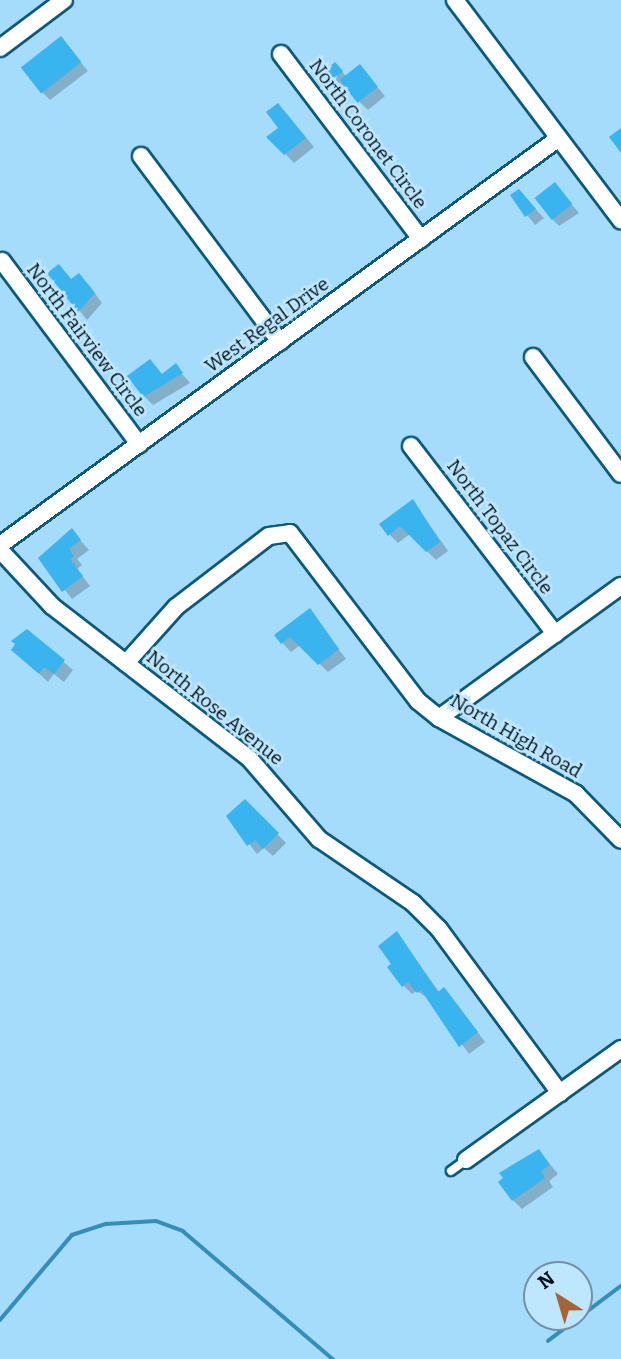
<!DOCTYPE html>
<style>
body{margin:0}
#map{position:relative;width:621px;height:1359px;overflow:hidden;background:#a5dbfb;font-family:Bitter,serif}
div>[style]{position:absolute}
.shadow>*{inset:0;background:#0003}
.stream>*{height:3.5px;margin:-1.75px;padding:0 1.75px;transform-origin:1.75px;border-radius:1.75px;background:#348eba}
.building>*{inset:0;background:#39b4ee;transform-origin:0 0}
.roads{filter:drop-shadow(2px 0 #0b5a7c) drop-shadow(-2px 0 #0b5a7c) drop-shadow(0 2px #0b5a7c) drop-shadow(0 -2px #0b5a7c)}
.service>*{height:8px;margin:-4px;padding:0 4px;transform-origin:4px;border-radius:4px;background:#fff}
.minor>*{height:16px;margin:-8px;padding:0 8px;transform-origin:8px;border-radius:8px;background:#fff}
span{translate:-50% -50%;white-space:nowrap;text-align:center;line-height:1.15;-webkit-text-stroke:5px #bee7fe;paint-order:stroke}
.street-label{font-size:19px;color:#00101a}
.north{position:absolute;left:523px;top:1261px;width:70px;height:70px;box-sizing:border-box;background:#bee7fe;border:2px solid #7291a3;border-radius:50%;rotate:323deg;font-size:19px;font-weight:700;line-height:28px;text-align:center;color:#00101a}
.north::after{content:'';display:block;margin:auto;width:24px;height:32px;background:#a76333;clip-path:polygon(50% 0,100% 100%,50% 72%,0 100%)}
</style>
<div id="map">
<div class="shadow">
<div style="clip-path:polygon(61px 38px,88px 71px,50px 100px,41px 91px)"></div>
<div style="clip-path:polygon(335px 64px,347px 77px,360px 67px,385px 96px,368px 110px,334px 78px)"></div>
<div style="clip-path:polygon(287px 114px,314px 147px,294px 163px,269px 137px,281px 128px)"></div>
<div style="clip-path:polygon(555px 185px,579px 213px,559px 226px,551px 218px)"></div>
<div style="clip-path:polygon(512px 196px,527px 200px,544px 218px,535px 225px)"></div>
<div style="clip-path:polygon(59px 266px,72px 280px,88px 284px,102px 303px,87px 320px,50px 273px)"></div>
<div style="clip-path:polygon(175px 366px,190px 383px,153px 405px,144px 396px)"></div>
<div style="clip-path:polygon(413px 501px,448px 551px,436px 560px,410px 534px,398px 543px,389px 534px)"></div>
<div style="clip-path:polygon(72px 531px,89px 550px,77px 559px,82px 565px,77px 569px,90px 586px,72px 599px,40px 559px)"></div>
<div style="clip-path:polygon(310px 611px,346px 659px,328px 672px,300px 645px,291px 652px,276px 636px)"></div>
<div style="clip-path:polygon(27px 631px,73px 670px,64px 682px,54px 674px,48px 682px,13px 649px,19px 635px,22px 638px)"></div>
<div style="clip-path:polygon(245px 801px,286px 843px,273px 856px,264px 848px,257px 854px,228px 816px)"></div>
<div style="clip-path:polygon(397px 934px,440px 993px,452px 998px,485px 1042px,469px 1054px,429px 999px,417px 991px,412px 994px,403px 985px,394px 964px)"></div>
<div style="clip-path:polygon(539px 1151px,558px 1174px,549px 1181px,553px 1187px,522px 1209px,513px 1200px)"></div>
</div>
<div class="stream">
<div style="left:0;top:1320px;width:111px;rotate:-49.7deg"></div>
<div style="left:72px;top:1235px;width:36px;rotate:-18deg"></div>
<div style="left:106px;top:1224px;width:50px;rotate:-3.4deg"></div>
<div style="left:156px;top:1221px;width:29px;rotate:20deg"></div>
<div style="left:183px;top:1231px;width:197px;rotate:40.5deg"></div>
<div style="left:548px;top:1341px;width:91px;rotate:-37deg"></div>
</div>
<div class="building">
<div style="left:61px;top:36px;width:33px;height:51px;rotate:52deg"></div>
<div style="left:335px;top:62px;width:12px;height:12px;rotate:48deg"></div>
<div style="left:360px;top:64px;width:29px;height:26px;rotate:52deg"></div>
<div style="clip-path:polygon(278px 103px,306px 138px,284px 155px,266px 137px,278px 128px,266px 112px)"></div>
<div style="clip-path:polygon(621px 128px,621px 153px,609px 137px)"></div>
<div style="left:555px;top:182px;width:28px;height:26px;rotate:52deg"></div>
<div style="clip-path:polygon(519px 189px,536px 209px,525px 217px,510px 195px)"></div>
<div style="clip-path:polygon(59px 264px,71px 279px,79px 273px,95px 293px,78px 312px,47px 273px)"></div>
<div style="clip-path:polygon(150px 359px,162px 374px,176px 363px,183px 373px,143px 397px,127px 376px)"></div>
<div style="clip-path:polygon(413px 499px,440px 542px,426px 552px,400px 526px,388px 536px,379px 524px)"></div>
<div style="clip-path:polygon(72px 528px,81px 540px,69px 549px,74px 556px,70px 559px,83px 576px,62px 592px,38px 558px)"></div>
<div style="clip-path:polygon(310px 608px,339px 649px,318px 665px,290px 637px,281px 644px,274px 635px)"></div>
<div style="clip-path:polygon(27px 629px,65px 660px,54px 674px,44px 667px,39px 674px,11px 650px,15px 644px,11px 641px)"></div>
<div style="clip-path:polygon(245px 799px,279px 833px,263px 849px,255px 840px,247px 846px,226px 816px)"></div>
<div style="clip-path:polygon(397px 931px,438px 992px,444px 987px,478px 1032px,459px 1047px,421px 990px,417px 993px,408px 982px,402px 987px,387px 967px,391px 964px,378px 946px)"></div>
<div style="clip-path:polygon(539px 1149px,550px 1165px,541px 1171px,545px 1178px,512px 1201px,498px 1182px,503px 1178px,499px 1173px)"></div>
</div>
<div class="roads">
<div class="service">
<div style="left:451px;top:1171px;width:19px;rotate:-36deg"></div>
</div>
<div class="minor">
<div style="left:455px;top:0;width:276px;rotate:53deg"></div>
<div style="left:0;top:48px;width:80px;rotate:-36.9deg"></div>
<div style="left:281px;top:54px;width:232px;rotate:52.9deg"></div>
<div style="left:141px;top:156px;width:232px;rotate:53.2deg"></div>
<div style="left:2px;top:261px;width:229px;rotate:53.2deg"></div>
<div style="left:533px;top:357px;width:146px;rotate:53.1deg"></div>
<div style="left:411px;top:446px;width:237px;rotate:52.5deg"></div>
<div style="left:0;top:545px;width:691px;rotate:-36.06deg"></div>
<div style="left:0;top:550px;width:76px;rotate:47.1deg"></div>
<div style="left:52px;top:606px;width:249px;rotate:37.7deg"></div>
<div style="left:249px;top:758px;width:107px;rotate:49.2deg"></div>
<div style="left:319px;top:839px;width:114px;rotate:34.2deg"></div>
<div style="left:413px;top:903px;width:37px;rotate:45deg"></div>
<div style="left:439px;top:929px;width:204px;rotate:53.6deg"></div>
<div style="left:126px;top:663px;width:75px;rotate:-48.2deg"></div>
<div style="left:176px;top:607px;width:117px;rotate:-37.4deg"></div>
<div style="left:269px;top:536px;width:21px;rotate:-8deg"></div>
<div style="left:290px;top:533px;width:211px;rotate:52.7deg"></div>
<div style="left:418px;top:701px;width:27px;rotate:39deg"></div>
<div style="left:439px;top:718px;width:157px;rotate:29deg"></div>
<div style="left:576px;top:794px;width:64px;rotate:45.6deg"></div>
<div style="left:439px;top:718px;width:225px;rotate:-36deg"></div>
<div style="left:466px;top:1160px;width:191px;rotate:-35.6deg"></div>
</div>
</div>
<div class="street-label">
<span style="left:368px;top:134px;rotate:53deg">North Coronet Circle</span>
<span style="left:267px;top:325px;rotate:-36deg">West Regal Drive</span>
<span style="left:87px;top:340px;rotate:53deg">North Fairview Circle</span>
<span style="left:500px;top:527px;rotate:53deg">North Topaz Circle</span>
<span style="left:215px;top:708px;rotate:39deg">North Rose Avenue</span>
<span style="left:516px;top:736px;rotate:30deg">North High Road</span>
</div>
<div class="north">N</div>
</div>
